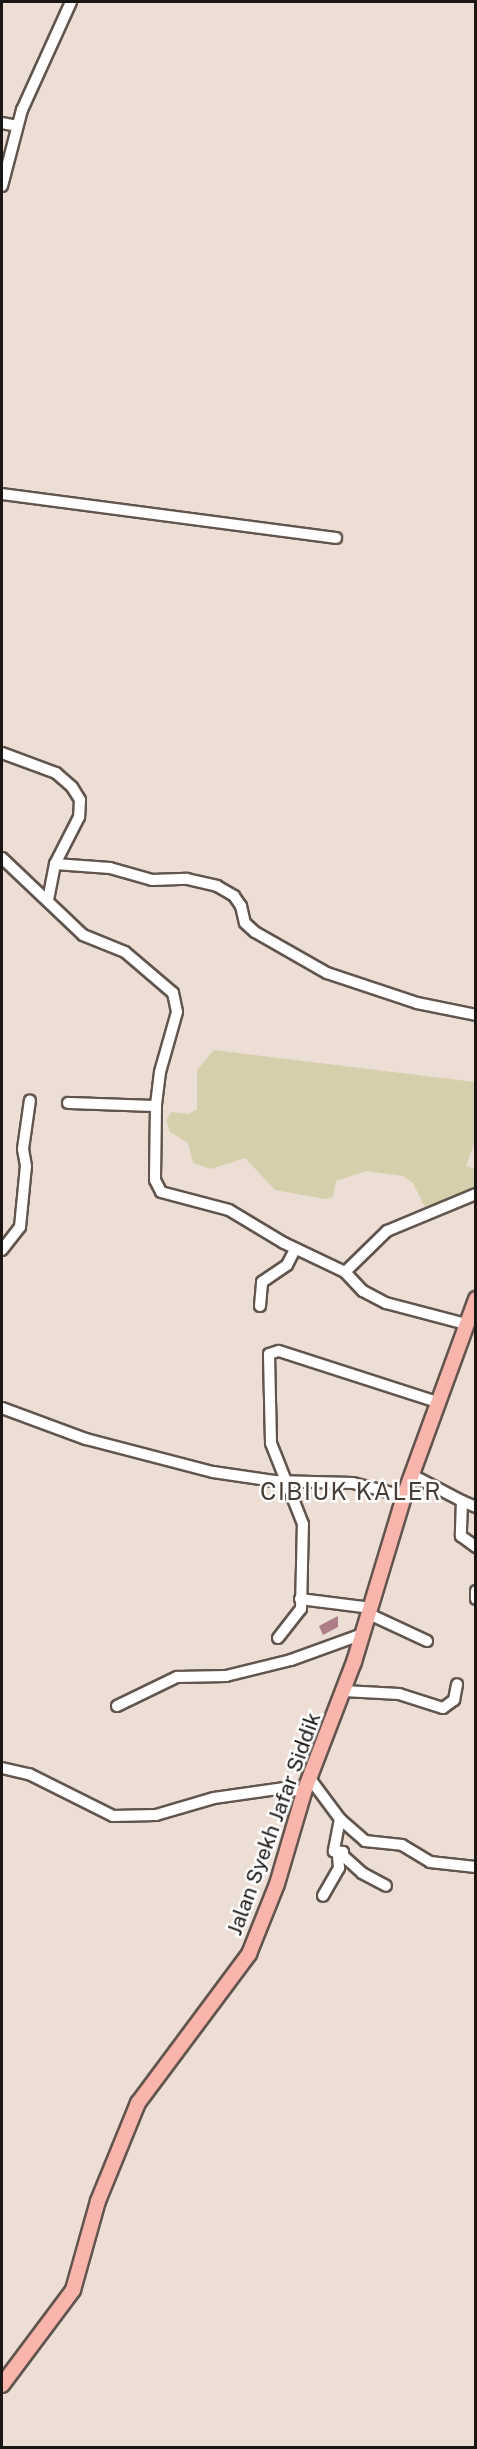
<!DOCTYPE html>
<style>
body{margin:0}
#map{position:relative;width:477px;height:2449px;overflow:hidden;background:#ecded5;font-family:"Public Sans",sans-serif}
div>[style]{position:absolute}
.green>*{inset:0;background:#d6cfac}
.water>*{inset:0;background:#ad7e87}
.roads{filter:drop-shadow(2px 0 #61554e) drop-shadow(-2px 0 #61554e) drop-shadow(0 2px #61554e) drop-shadow(0 -2px #61554e)}
.minor>*{height:10px;margin:-5px;padding:0 5px;transform-origin:5px;border-radius:5px;background:#fff}
.major>*{height:14px;margin:-7px;padding:0 7px;transform-origin:7px;border-radius:7px;background:#f9b5ab}
span{translate:-50% -50%;white-space:nowrap;text-align:center;line-height:1.15;-webkit-text-stroke:5px #fff;paint-order:stroke}
.street-label{font-size:21px;color:#1a1613}
.quarter-label{font-size:24px;color:#493d37;letter-spacing:1.5px}
.frame{position:absolute;inset:0;border:3px solid #1a1613;pointer-events:none}
</style>
<div id="map">
<div class="green">
<div style="clip-path:polygon(214px 1050px,475px 1082px,475px 1141px,466px 1166px,475px 1169px,475px 1187px,425px 1207px,413px 1183px,403px 1176px,366px 1171px,336px 1181px,333px 1197px,325px 1199px,275px 1190px,245px 1158px,211px 1169px,193px 1163px,188px 1143px,170px 1132px,166px 1120px,171px 1112px,189px 1114px,197px 1109px,197px 1070px)"></div>
</div>
<div class="water">
<div style="clip-path:polygon(338px 1616px,338px 1627px,323px 1635px,319px 1626px)"></div>
</div>
<div class="roads">
<div class="minor">
<div style="left:2px;top:123px;width:15px;rotate:11deg"></div>
<div style="left:2px;top:186px;width:79px;rotate:-75.3deg"></div>
<div style="left:22px;top:110px;width:119px;rotate:-65.6deg"></div>
<div style="left:2px;top:494px;width:337px;rotate:7.5deg"></div>
<div style="left:2px;top:753px;width:58px;rotate:20.3deg"></div>
<div style="left:56px;top:773px;width:21px;rotate:41deg"></div>
<div style="left:72px;top:787px;width:15px;rotate:58deg"></div>
<div style="left:80px;top:800px;width:17px;rotate:93deg"></div>
<div style="left:79px;top:817px;width:53px;rotate:117.1deg"></div>
<div style="left:55px;top:864px;width:36px;rotate:101deg"></div>
<div style="left:2px;top:858px;width:112px;rotate:43.5deg"></div>
<div style="left:83px;top:935px;width:45px;rotate:22deg"></div>
<div style="left:125px;top:952px;width:63px;rotate:40.5deg"></div>
<div style="left:173px;top:993px;width:19px;rotate:78deg"></div>
<div style="left:177px;top:1012px;width:62px;rotate:105.8deg"></div>
<div style="left:160px;top:1072px;width:34px;rotate:97deg"></div>
<div style="left:156px;top:1106px;width:74px;rotate:90.8deg"></div>
<div style="left:155px;top:1180px;width:13px;rotate:63deg"></div>
<div style="left:161px;top:1192px;width:70px;rotate:14.8deg"></div>
<div style="left:229px;top:1210px;width:64px;rotate:31deg"></div>
<div style="left:284px;top:1243px;width:68px;rotate:25.4deg"></div>
<div style="left:345px;top:1272px;width:26px;rotate:47deg"></div>
<div style="left:363px;top:1291px;width:26px;rotate:28deg"></div>
<div style="left:386px;top:1303px;width:83px;rotate:14.7deg"></div>
<div style="left:55px;top:864px;width:55px;rotate:4.2deg"></div>
<div style="left:110px;top:868px;width:44px;rotate:15.9deg"></div>
<div style="left:152px;top:880px;width:35px;rotate:-2deg"></div>
<div style="left:187px;top:879px;width:31px;rotate:13deg"></div>
<div style="left:217px;top:886px;width:20px;rotate:30deg"></div>
<div style="left:234px;top:896px;width:12px;rotate:55deg"></div>
<div style="left:241px;top:906px;width:17px;rotate:77deg"></div>
<div style="left:245px;top:923px;width:13px;rotate:42deg"></div>
<div style="left:255px;top:932px;width:83px;rotate:29.7deg"></div>
<div style="left:327px;top:973px;width:95px;rotate:18.4deg"></div>
<div style="left:417px;top:1003px;width:60px;rotate:11.5deg"></div>
<div style="left:68px;top:1103px;width:88px;rotate:2deg"></div>
<div style="left:2px;top:1250px;width:29px;rotate:-52deg"></div>
<div style="left:20px;top:1227px;width:61px;rotate:-84.4deg"></div>
<div style="left:26px;top:1166px;width:17px;rotate:-100deg"></div>
<div style="left:23px;top:1149px;width:49px;rotate:-81.9deg"></div>
<div style="left:345px;top:1272px;width:59px;rotate:-44.3deg"></div>
<div style="left:387px;top:1231px;width:96px;rotate:-22.6deg"></div>
<div style="left:260px;top:1306px;width:24px;rotate:-85deg"></div>
<div style="left:262px;top:1282px;width:30px;rotate:-34deg"></div>
<div style="left:287px;top:1265px;width:18px;rotate:-63deg"></div>
<div style="left:2px;top:1408px;width:90px;rotate:20.3deg"></div>
<div style="left:86px;top:1439px;width:131px;rotate:14.6deg"></div>
<div style="left:213px;top:1472px;width:62px;rotate:8.4deg"></div>
<div style="left:274px;top:1481px;width:79px;rotate:1.5deg"></div>
<div style="left:353px;top:1483px;width:53px;rotate:14.3deg"></div>
<div style="left:412px;top:1475px;width:56px;rotate:27.5deg"></div>
<div style="left:462px;top:1501px;width:35px;rotate:92deg"></div>
<div style="left:461px;top:1536px;width:19px;rotate:36deg"></div>
<div style="left:462px;top:1501px;width:15px;rotate:23deg"></div>
<div style="left:476px;top:1591px;width:8px;rotate:90deg"></div>
<div style="left:300px;top:1599px;width:72px;rotate:7.2deg"></div>
<div style="left:369px;top:1614px;width:64px;rotate:25deg"></div>
<div style="left:278px;top:1638px;width:37px;rotate:-52deg"></div>
<div style="left:301px;top:1609px;width:85px;rotate:-88.7deg"></div>
<div style="left:303px;top:1524px;width:87px;rotate:-111.6deg"></div>
<div style="left:271px;top:1443px;width:89px;rotate:-91.3deg"></div>
<div style="left:269px;top:1354px;width:10px;rotate:-17deg"></div>
<div style="left:279px;top:1351px;width:166px;rotate:17.9deg"></div>
<div style="left:344px;top:1691px;width:55px;rotate:3.1deg"></div>
<div style="left:399px;top:1694px;width:46px;rotate:17.7deg"></div>
<div style="left:443px;top:1708px;width:14px;rotate:-36deg"></div>
<div style="left:454px;top:1700px;width:16px;rotate:-79deg"></div>
<div style="left:117px;top:1706px;width:67px;rotate:-25.8deg"></div>
<div style="left:177px;top:1677px;width:49px;rotate:-1.2deg"></div>
<div style="left:226px;top:1676px;width:67px;rotate:-13.8deg"></div>
<div style="left:291px;top:1660px;width:77px;rotate:-19.9deg"></div>
<div style="left:2px;top:1768px;width:28px;rotate:13deg"></div>
<div style="left:29px;top:1774px;width:94px;rotate:26.6deg"></div>
<div style="left:113px;top:1816px;width:43px;rotate:-1.3deg"></div>
<div style="left:156px;top:1815px;width:60px;rotate:-16.3deg"></div>
<div style="left:214px;top:1798px;width:71px;rotate:-8.1deg"></div>
<div style="left:284px;top:1788px;width:20px;rotate:11deg"></div>
<div style="left:311px;top:1780px;width:49px;rotate:53.4deg"></div>
<div style="left:340px;top:1819px;width:33px;rotate:101deg"></div>
<div style="left:334px;top:1851px;width:9px;rotate:6deg"></div>
<div style="left:343px;top:1852px;width:6px;rotate:141deg"></div>
<div style="left:338px;top:1856px;width:12px;rotate:85deg"></div>
<div style="left:339px;top:1868px;width:32px;rotate:120deg"></div>
<div style="left:340px;top:1819px;width:33px;rotate:41deg"></div>
<div style="left:365px;top:1841px;width:37px;rotate:6deg"></div>
<div style="left:402px;top:1845px;width:33px;rotate:31deg"></div>
<div style="left:430px;top:1862px;width:46px;rotate:6.2deg"></div>
<div style="left:340px;top:1853px;width:30px;rotate:42deg"></div>
<div style="left:362px;top:1873px;width:27px;rotate:28deg"></div>
</div>
<div class="major">
<div style="left:2px;top:2385px;width:119px;rotate:-53.2deg"></div>
<div style="left:73px;top:2290px;width:92px;rotate:-74.3deg"></div>
<div style="left:98px;top:2201px;width:106px;rotate:-67.8deg"></div>
<div style="left:138px;top:2103px;width:186px;rotate:-53.3deg"></div>
<div style="left:249px;top:1954px;width:75px;rotate:-68.2deg"></div>
<div style="left:277px;top:1884px;width:96px;rotate:-73.6deg"></div>
<div style="left:304px;top:1792px;width:139px;rotate:-69deg"></div>
<div style="left:354px;top:1662px;width:173px;rotate:-73.2deg"></div>
<div style="left:404px;top:1496px;width:210px;rotate:-69.9deg"></div>
</div>
</div>
<div class="street-label">
<span style="left:274px;top:1824px;rotate:-70deg">Jalan Syekh Jafar Siddik</span>
</div>
<div class="quarter-label">
<span style="left:351px;top:1492px">CIBIUK KALER</span>
</div>
<div class="frame"></div>
</div>
